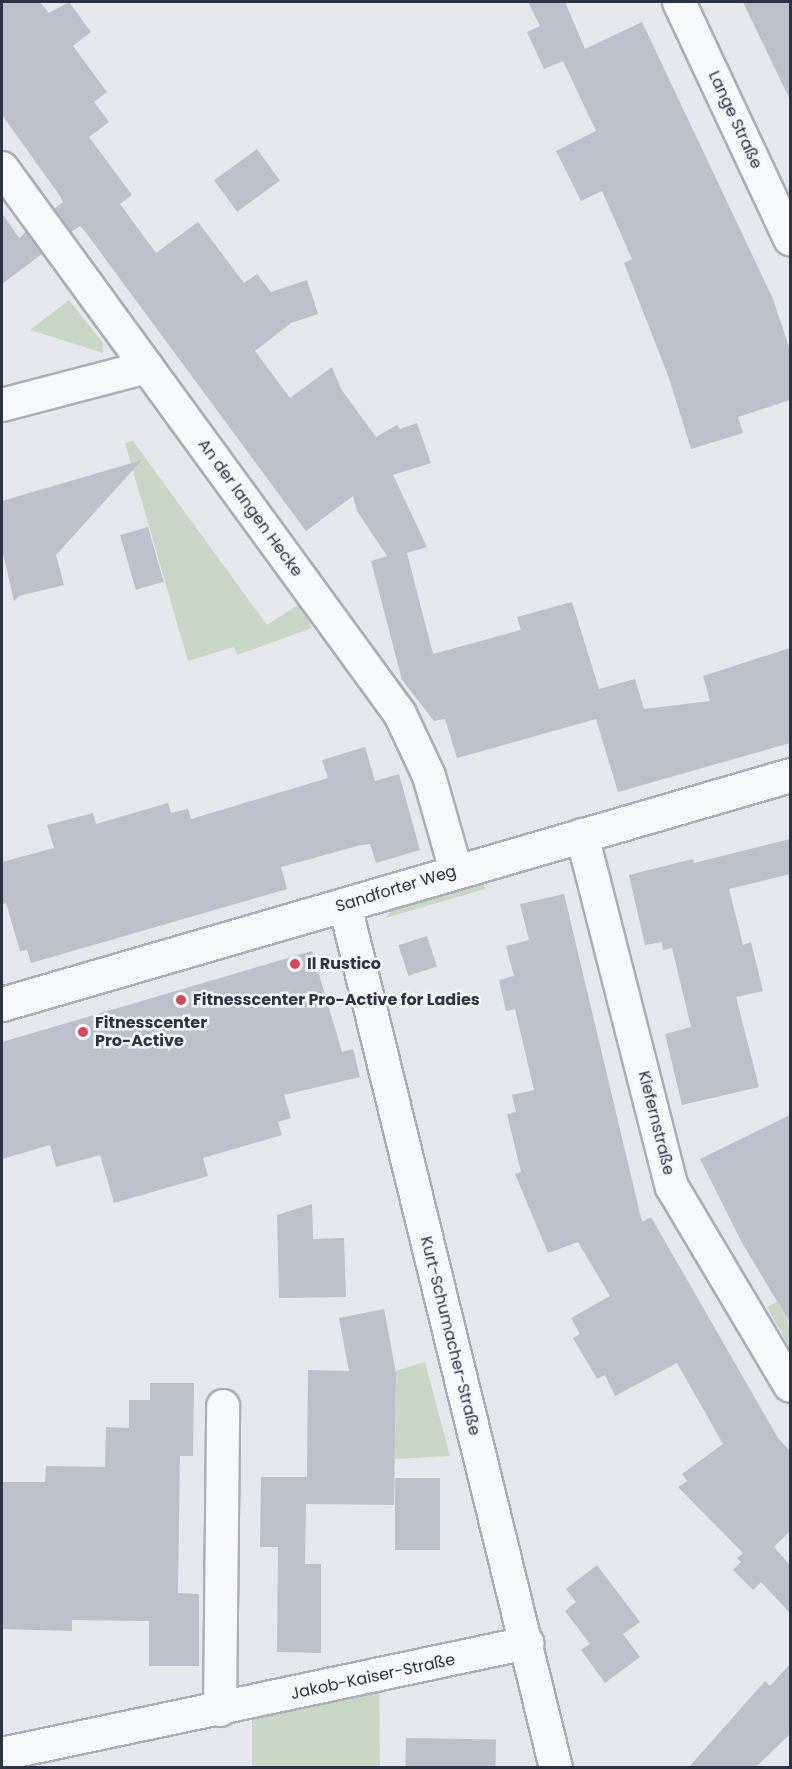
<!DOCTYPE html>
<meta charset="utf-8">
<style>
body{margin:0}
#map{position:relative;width:792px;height:1769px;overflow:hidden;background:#e4e7ec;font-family:Poppins,sans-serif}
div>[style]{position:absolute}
.green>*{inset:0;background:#c9d6c5}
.building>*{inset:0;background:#bbc0ca;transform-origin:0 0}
.roads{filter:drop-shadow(2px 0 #a9aeb7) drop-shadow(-2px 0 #a9aeb7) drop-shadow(0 2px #a9aeb7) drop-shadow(0 -2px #a9aeb7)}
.minor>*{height:32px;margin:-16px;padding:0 16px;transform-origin:16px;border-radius:16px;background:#f7f8fa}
.tertiary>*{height:33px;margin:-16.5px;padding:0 16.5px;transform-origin:16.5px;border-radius:16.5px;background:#f7f8fa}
.dots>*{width:16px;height:16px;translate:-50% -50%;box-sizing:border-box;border:3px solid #f4f6f9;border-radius:50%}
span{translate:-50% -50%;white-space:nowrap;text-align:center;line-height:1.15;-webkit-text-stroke:5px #f4f6f9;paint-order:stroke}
.street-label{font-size:16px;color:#2b3445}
.poi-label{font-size:16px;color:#2b3445;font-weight:700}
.left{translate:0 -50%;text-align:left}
.frame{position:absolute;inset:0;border:3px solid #2b3445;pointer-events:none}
</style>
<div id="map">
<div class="green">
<div style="clip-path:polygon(69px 300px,103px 343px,103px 353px,30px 330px)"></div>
<div style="clip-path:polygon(133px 441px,267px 625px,299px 604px,312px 628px,237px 655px,234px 647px,188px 661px,125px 443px)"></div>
<div style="clip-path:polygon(483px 881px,485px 889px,385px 918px,397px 905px)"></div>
<div style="clip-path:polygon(777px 1302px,790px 1325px,790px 1348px,767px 1307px)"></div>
<div style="clip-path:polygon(425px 1362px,450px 1456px,395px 1459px,396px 1371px)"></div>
<div style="clip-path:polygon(379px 1676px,380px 1767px,252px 1767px,252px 1704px)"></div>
</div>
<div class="building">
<div style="clip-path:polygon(2px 2px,40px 2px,49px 13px,69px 2px,91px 32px,73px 46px,107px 92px,94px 102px,109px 122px,89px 137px,132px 195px,120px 204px,156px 253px,198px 222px,244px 283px,257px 274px,271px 292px,307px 280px,318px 314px,291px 323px,255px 351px,290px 398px,332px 367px,341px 389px,376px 437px,397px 425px,400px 429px,417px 423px,431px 463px,393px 475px,427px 547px,407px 553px,433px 654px,521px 630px,517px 617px,572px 602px,599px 689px,635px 679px,644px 709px,710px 701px,703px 676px,790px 648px,790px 743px,618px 792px,596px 719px,457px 758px,445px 719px,434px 721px,402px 680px,371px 561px,387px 556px,357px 511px,353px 496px,306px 531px,84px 230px,80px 226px,71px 232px,54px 209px,63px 202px,60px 196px,2px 115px)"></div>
<div style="clip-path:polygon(528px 2px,565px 2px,585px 49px,642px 22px,773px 299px,790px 350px,790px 400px,738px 417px,743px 433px,691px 449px,669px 378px,624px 263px,632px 259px,602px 191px,581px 201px,556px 151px,596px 131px,563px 61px,544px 69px,527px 32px,540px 26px)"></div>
<div style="clip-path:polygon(743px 2px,790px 2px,790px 100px)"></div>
<div style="left:257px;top:149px;width:39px;height:53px;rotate:54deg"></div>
<div style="clip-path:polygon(2px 213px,19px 238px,26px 232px,42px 254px,2px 284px)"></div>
<div style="clip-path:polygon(142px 460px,56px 555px,64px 585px,19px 596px,14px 601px,2px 549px,2px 501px)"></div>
<div style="left:148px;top:527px;width:57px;height:29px;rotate:74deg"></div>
<div style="clip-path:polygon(365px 747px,375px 781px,399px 774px,420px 850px,376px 863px,370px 844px,361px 845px,281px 867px,287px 889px,31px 963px,27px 950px,20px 951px,6px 903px,2px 904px,2px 862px,54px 848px,47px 825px,93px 813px,96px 824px,168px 803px,171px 813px,188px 809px,191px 819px,328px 778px,322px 760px)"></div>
<div style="clip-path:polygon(790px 839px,790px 874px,729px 889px,743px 945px,751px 942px,763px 991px,736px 997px,759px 1087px,682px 1105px,665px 1034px,691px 1027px,672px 948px,663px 950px,662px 942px,645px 945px,629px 875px,693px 859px,694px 863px)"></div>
<div style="clip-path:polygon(564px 894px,642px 1222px,651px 1217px,778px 1438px,790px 1451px,790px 1531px,774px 1547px,790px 1565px,790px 1613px,761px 1582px,753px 1590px,733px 1570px,741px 1562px,737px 1558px,743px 1553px,678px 1487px,687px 1481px,682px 1474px,723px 1444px,677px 1363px,615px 1396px,605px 1375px,597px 1379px,573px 1338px,580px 1334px,571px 1318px,610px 1296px,578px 1242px,548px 1253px,515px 1174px,521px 1172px,507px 1114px,516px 1112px,512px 1095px,534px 1090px,515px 1009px,506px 1011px,499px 980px,514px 976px,506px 946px,529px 940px,520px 904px)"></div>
<div style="left:427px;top:936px;width:32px;height:30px;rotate:72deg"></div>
<div style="clip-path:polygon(312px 951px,342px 1052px,353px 1049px,360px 1077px,284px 1095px,291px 1118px,278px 1122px,282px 1135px,203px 1158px,208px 1176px,114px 1203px,100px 1155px,56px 1167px,50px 1145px,2px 1159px,2px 1042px)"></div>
<div style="clip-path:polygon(790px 1115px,790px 1323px,741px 1241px,700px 1159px)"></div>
<div style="clip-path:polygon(312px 1204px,313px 1239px,344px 1238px,346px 1297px,279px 1298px,277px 1215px)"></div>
<div style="clip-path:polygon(384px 1309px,396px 1373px,394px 1505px,306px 1504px,305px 1564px,321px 1564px,321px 1653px,277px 1652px,278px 1547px,260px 1547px,261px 1477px,307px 1477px,308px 1370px,349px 1371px,339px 1318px)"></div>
<div style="clip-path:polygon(150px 1383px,194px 1383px,193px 1456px,180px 1456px,178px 1593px,199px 1594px,199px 1666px,149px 1666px,149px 1621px,72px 1620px,72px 1631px,2px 1629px,2px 1482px,45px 1482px,46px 1466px,105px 1467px,106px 1427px,129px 1428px,129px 1400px,150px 1400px)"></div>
<div style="left:395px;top:1478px;width:45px;height:72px"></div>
<div style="clip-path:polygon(597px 1565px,640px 1622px,623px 1634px,640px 1657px,605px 1683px,581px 1650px,590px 1644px,565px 1611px,576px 1602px,566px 1589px)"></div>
<div style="clip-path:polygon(790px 1664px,790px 1734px,756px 1767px,689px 1767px,765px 1681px,770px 1686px)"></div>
<div style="left:406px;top:1738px;width:90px;height:29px;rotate:1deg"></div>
</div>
<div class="roads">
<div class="minor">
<div style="left:679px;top:2px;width:262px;rotate:64.9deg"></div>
<div style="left:2px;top:168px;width:676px;rotate:53.91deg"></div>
<div style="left:400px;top:714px;width:68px;rotate:64.9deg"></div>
<div style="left:429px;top:776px;width:99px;rotate:74.1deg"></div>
<div style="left:2px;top:405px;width:150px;rotate:-14.7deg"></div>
<div style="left:582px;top:835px;width:363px;rotate:75.7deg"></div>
<div style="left:672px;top:1187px;width:231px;rotate:59.3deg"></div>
<div style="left:345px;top:905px;width:888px;rotate:76.26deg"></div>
<div style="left:220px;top:1710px;width:304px;rotate:-89.4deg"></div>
<div style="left:2px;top:1754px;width:537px;rotate:-11.94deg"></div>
</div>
<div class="tertiary">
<div style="left:2px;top:1004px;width:821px;rotate:-16.2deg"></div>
</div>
</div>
<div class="dots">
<div style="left:295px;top:964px;background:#d1495b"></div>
<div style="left:181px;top:1000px;background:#d1495b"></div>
<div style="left:83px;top:1032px;background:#d1495b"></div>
</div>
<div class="street-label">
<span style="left:735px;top:120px;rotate:65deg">Lange Straße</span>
<span style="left:250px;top:508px;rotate:54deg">An der langen Hecke</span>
<span style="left:396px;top:889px;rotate:-17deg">Sandforter Weg</span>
<span style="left:656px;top:1123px;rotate:76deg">Kiefernstraße</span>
<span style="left:450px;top:1336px;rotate:76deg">Kurt-Schumacher-Straße</span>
<span style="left:373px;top:1677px;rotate:-12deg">Jakob-Kaiser-Straße</span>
</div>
<div class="poi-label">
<span class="left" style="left:307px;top:964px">Il Rustico</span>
<span class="left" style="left:193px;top:1000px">Fitnesscenter Pro-Active for Ladies</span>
<span class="left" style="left:95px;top:1032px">Fitnesscenter<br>Pro-Active</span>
</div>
<div class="frame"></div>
</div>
